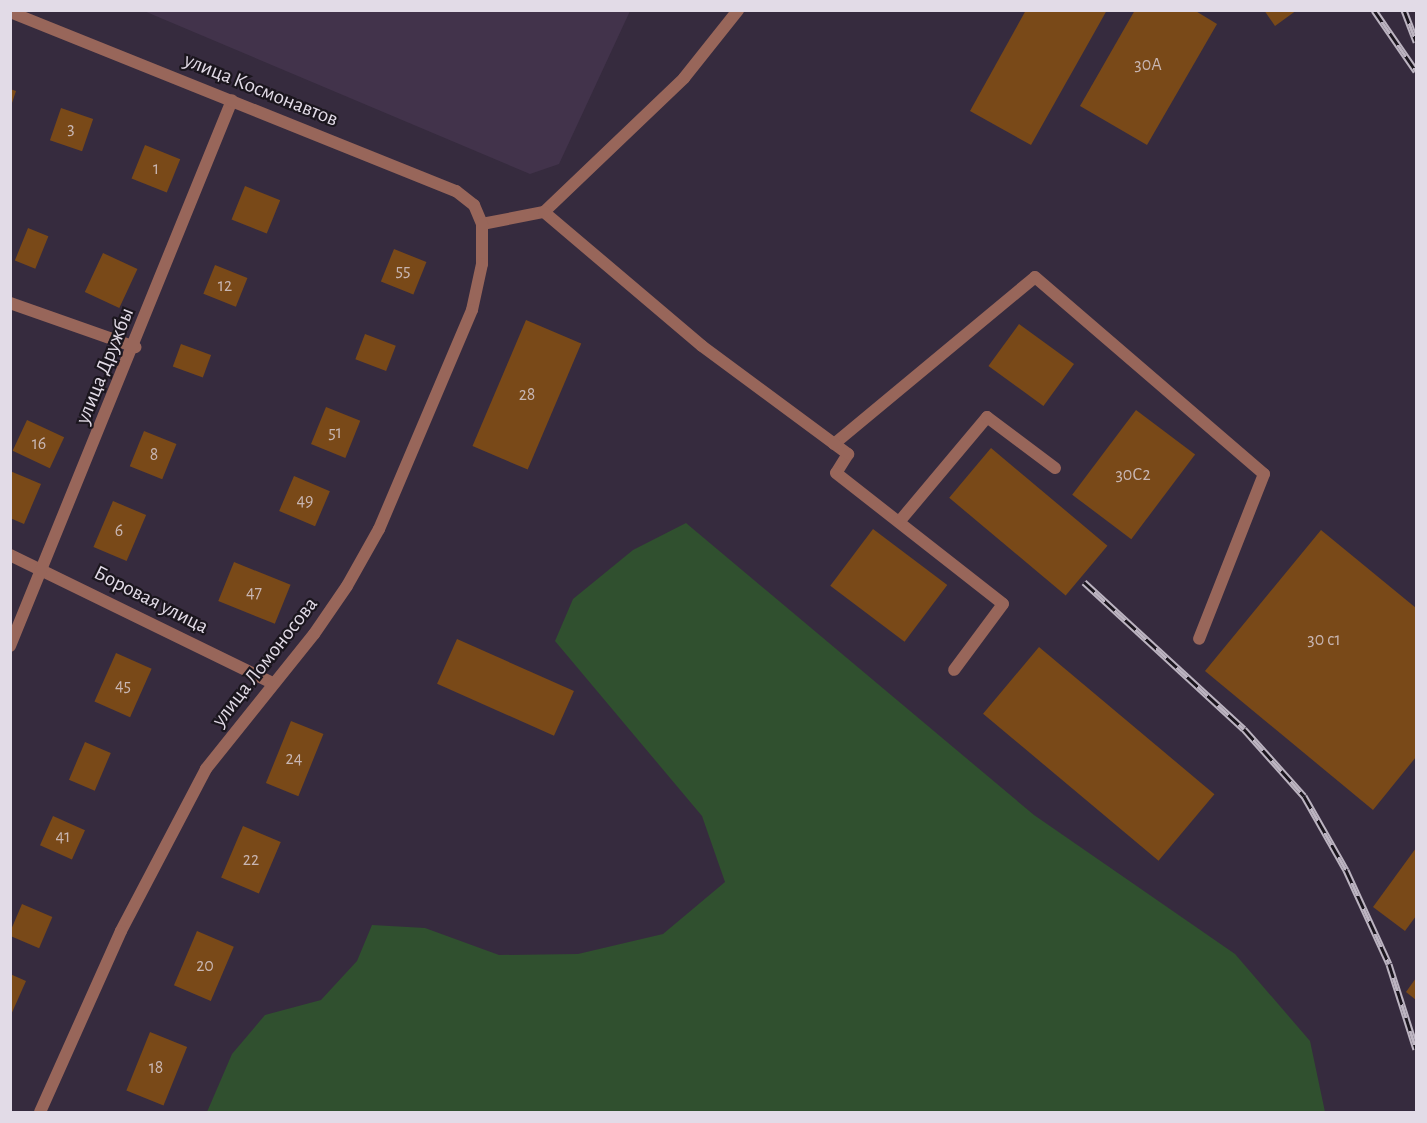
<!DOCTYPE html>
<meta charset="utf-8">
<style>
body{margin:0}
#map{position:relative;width:1427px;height:1123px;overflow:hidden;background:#362b3e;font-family:"Alegreya Sans",sans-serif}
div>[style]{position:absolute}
.built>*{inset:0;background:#42334b}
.green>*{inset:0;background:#30502f}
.building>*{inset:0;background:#794918;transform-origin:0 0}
.service>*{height:12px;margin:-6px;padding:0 6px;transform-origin:6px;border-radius:6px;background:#98665a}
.minor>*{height:12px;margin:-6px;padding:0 6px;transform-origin:6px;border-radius:6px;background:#98665a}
.tertiary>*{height:12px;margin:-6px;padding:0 6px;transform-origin:6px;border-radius:6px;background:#98665a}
.rail>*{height:7px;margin-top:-3.5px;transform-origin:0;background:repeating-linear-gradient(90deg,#1b161e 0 14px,#bcb4c1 0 28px);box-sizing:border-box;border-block:2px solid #bcb4c1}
span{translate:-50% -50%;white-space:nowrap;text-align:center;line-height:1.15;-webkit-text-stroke:4.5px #1b161e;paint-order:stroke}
.number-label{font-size:18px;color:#c8b6b3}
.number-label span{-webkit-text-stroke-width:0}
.street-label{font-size:21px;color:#e2dbe7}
.frame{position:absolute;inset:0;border:12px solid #e2dbe7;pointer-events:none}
</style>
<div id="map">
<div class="built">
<div style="clip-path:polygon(144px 11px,630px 11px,559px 164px,530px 174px)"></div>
</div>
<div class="green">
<div style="clip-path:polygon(686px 523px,1034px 815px,1235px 954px,1310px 1041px,1325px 1112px,207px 1112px,232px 1054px,265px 1015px,321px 1000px,357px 961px,372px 925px,425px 928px,499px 955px,578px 954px,663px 934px,725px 882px,702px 816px,555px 641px,573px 599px,633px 550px)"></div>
</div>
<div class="building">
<div style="clip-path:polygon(1026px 10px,1107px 10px,1031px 145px,970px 111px)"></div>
<div style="clip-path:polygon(1135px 10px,1194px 10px,1217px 24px,1147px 145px,1080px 106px)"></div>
<div style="clip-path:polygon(1264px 10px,1297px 10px,1275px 26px)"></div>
<div style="clip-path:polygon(10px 89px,16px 91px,11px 106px,10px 105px)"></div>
<div style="left:61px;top:108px;width:34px;height:34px;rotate:19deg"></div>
<div style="left:145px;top:145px;width:38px;height:36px;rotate:22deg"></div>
<div style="left:245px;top:186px;width:38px;height:36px;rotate:22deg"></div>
<div style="left:28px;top:228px;width:22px;height:35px;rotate:22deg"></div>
<div style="left:394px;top:249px;width:35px;height:35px;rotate:22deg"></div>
<div style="left:103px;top:253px;width:38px;height:43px;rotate:25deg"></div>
<div style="left:215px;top:265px;width:35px;height:31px;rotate:22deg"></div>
<div style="left:526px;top:320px;width:60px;height:137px;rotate:23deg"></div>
<div style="left:1019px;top:324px;width:68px;height:52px;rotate:36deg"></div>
<div style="left:365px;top:334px;width:33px;height:27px;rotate:21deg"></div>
<div style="left:181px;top:344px;width:32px;height:24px;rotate:20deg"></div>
<div style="left:326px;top:407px;width:37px;height:40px;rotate:22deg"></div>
<div style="left:1136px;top:410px;width:74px;height:106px;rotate:37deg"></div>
<div style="left:27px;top:420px;width:41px;height:34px;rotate:25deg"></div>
<div style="left:144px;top:431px;width:35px;height:38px;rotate:22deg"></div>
<div style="left:991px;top:448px;width:152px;height:65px;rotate:40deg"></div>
<div style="clip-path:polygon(10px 471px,41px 484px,24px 524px,10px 518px)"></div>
<div style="left:294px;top:476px;width:39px;height:38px;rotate:23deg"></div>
<div style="left:113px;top:501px;width:36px;height:50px;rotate:23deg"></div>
<div style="left:873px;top:529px;width:93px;height:71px;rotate:37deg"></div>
<div style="clip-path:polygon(1321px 530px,1416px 608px,1416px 757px,1373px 810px,1205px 671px)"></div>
<div style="left:234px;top:562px;width:61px;height:42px;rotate:22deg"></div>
<div style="left:457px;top:639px;width:128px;height:49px;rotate:24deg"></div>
<div style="left:1039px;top:647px;width:229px;height:87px;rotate:40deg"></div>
<div style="left:116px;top:653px;width:39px;height:53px;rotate:24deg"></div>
<div style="left:291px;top:721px;width:35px;height:67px;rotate:22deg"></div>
<div style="left:85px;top:742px;width:28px;height:41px;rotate:23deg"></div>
<div style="left:53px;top:816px;width:35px;height:32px;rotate:24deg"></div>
<div style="left:243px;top:826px;width:41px;height:56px;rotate:23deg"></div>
<div style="clip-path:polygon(1416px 848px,1416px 916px,1405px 931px,1373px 907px)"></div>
<div style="left:22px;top:904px;width:33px;height:34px;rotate:23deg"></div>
<div style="left:197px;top:931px;width:40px;height:59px;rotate:23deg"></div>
<div style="clip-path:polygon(10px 974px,26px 981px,10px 1017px)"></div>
<div style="clip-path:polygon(1416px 978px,1416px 1000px,1406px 992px)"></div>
<div style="left:150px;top:1032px;width:40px;height:63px;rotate:22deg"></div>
</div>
<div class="service">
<div style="left:834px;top:444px;width:261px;rotate:-39.7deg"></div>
<div style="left:1035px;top:277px;width:302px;rotate:40.7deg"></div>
<div style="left:1264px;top:474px;width:177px;rotate:111.5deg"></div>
<div style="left:848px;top:454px;width:22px;rotate:122deg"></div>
<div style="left:836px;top:473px;width:212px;rotate:38.1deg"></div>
<div style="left:1003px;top:604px;width:82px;rotate:126.6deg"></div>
<div style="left:899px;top:522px;width:137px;rotate:-50deg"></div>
<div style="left:987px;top:417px;width:85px;rotate:36.9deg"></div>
</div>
<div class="minor">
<div style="left:544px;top:212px;width:194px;rotate:-43.7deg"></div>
<div style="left:684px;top:78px;width:87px;rotate:-51.5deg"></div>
<div style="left:482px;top:224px;width:63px;rotate:-11deg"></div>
<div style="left:544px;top:212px;width:207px;rotate:40.3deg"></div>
<div style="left:702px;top:346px;width:182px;rotate:36.5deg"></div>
<div style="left:10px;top:303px;width:133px;rotate:19.4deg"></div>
<div style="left:10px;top:555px;width:292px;rotate:26deg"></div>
<div style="left:10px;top:646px;width:589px;rotate:-67.87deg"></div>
</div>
<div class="tertiary">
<div style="left:10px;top:12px;width:481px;rotate:21.9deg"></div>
<div style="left:456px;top:191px;width:23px;rotate:38deg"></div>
<div style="left:474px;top:205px;width:21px;rotate:67deg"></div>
<div style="left:482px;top:224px;width:40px;rotate:90deg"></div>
<div style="left:482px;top:264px;width:47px;rotate:102.3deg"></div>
<div style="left:472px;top:310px;width:238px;rotate:113deg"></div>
<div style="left:379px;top:529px;width:65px;rotate:119.3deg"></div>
<div style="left:347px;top:586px;width:58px;rotate:124.5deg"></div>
<div style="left:314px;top:634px;width:173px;rotate:128.7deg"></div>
<div style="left:206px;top:769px;width:183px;rotate:117.7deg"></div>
<div style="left:121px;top:931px;width:198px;rotate:114.1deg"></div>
</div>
<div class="rail">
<div style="left:1374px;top:10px;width:74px;rotate:55.5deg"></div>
<div style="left:1404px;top:10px;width:34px;rotate:69deg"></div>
<div style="left:1084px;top:582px;width:217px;rotate:42.6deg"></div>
<div style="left:1244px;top:729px;width:90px;rotate:48.2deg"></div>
<div style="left:1304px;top:796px;width:85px;rotate:60.4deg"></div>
<div style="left:1346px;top:870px;width:103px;rotate:65.4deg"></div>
<div style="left:1389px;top:964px;width:89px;rotate:72.4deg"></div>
</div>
<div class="number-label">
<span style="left:1148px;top:65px">30А</span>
<span style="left:71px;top:129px">3</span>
<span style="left:156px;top:169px">1</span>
<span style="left:403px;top:271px">55</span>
<span style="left:225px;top:286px">12</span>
<span style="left:527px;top:395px">28</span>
<span style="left:335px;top:433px">51</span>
<span style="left:39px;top:444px">16</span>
<span style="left:154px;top:455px">8</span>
<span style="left:1133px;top:475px">30С2</span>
<span style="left:305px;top:501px">49</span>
<span style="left:119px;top:531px">6</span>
<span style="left:254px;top:593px">47</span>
<span style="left:1324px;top:640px">30 с1</span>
<span style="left:123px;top:686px">45</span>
<span style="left:294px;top:759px">24</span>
<span style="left:63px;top:837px">41</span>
<span style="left:251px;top:860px">22</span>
<span style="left:205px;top:966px">20</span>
<span style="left:156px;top:1068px">18</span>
</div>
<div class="street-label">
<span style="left:261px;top:90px;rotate:22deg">улица Космонавтов</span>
<span style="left:105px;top:366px;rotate:-68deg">улица Дружбы</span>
<span style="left:151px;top:600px;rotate:27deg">Боровая улица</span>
<span style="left:265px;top:662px;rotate:-52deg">улица Ломоносова</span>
</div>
<div class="frame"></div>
</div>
